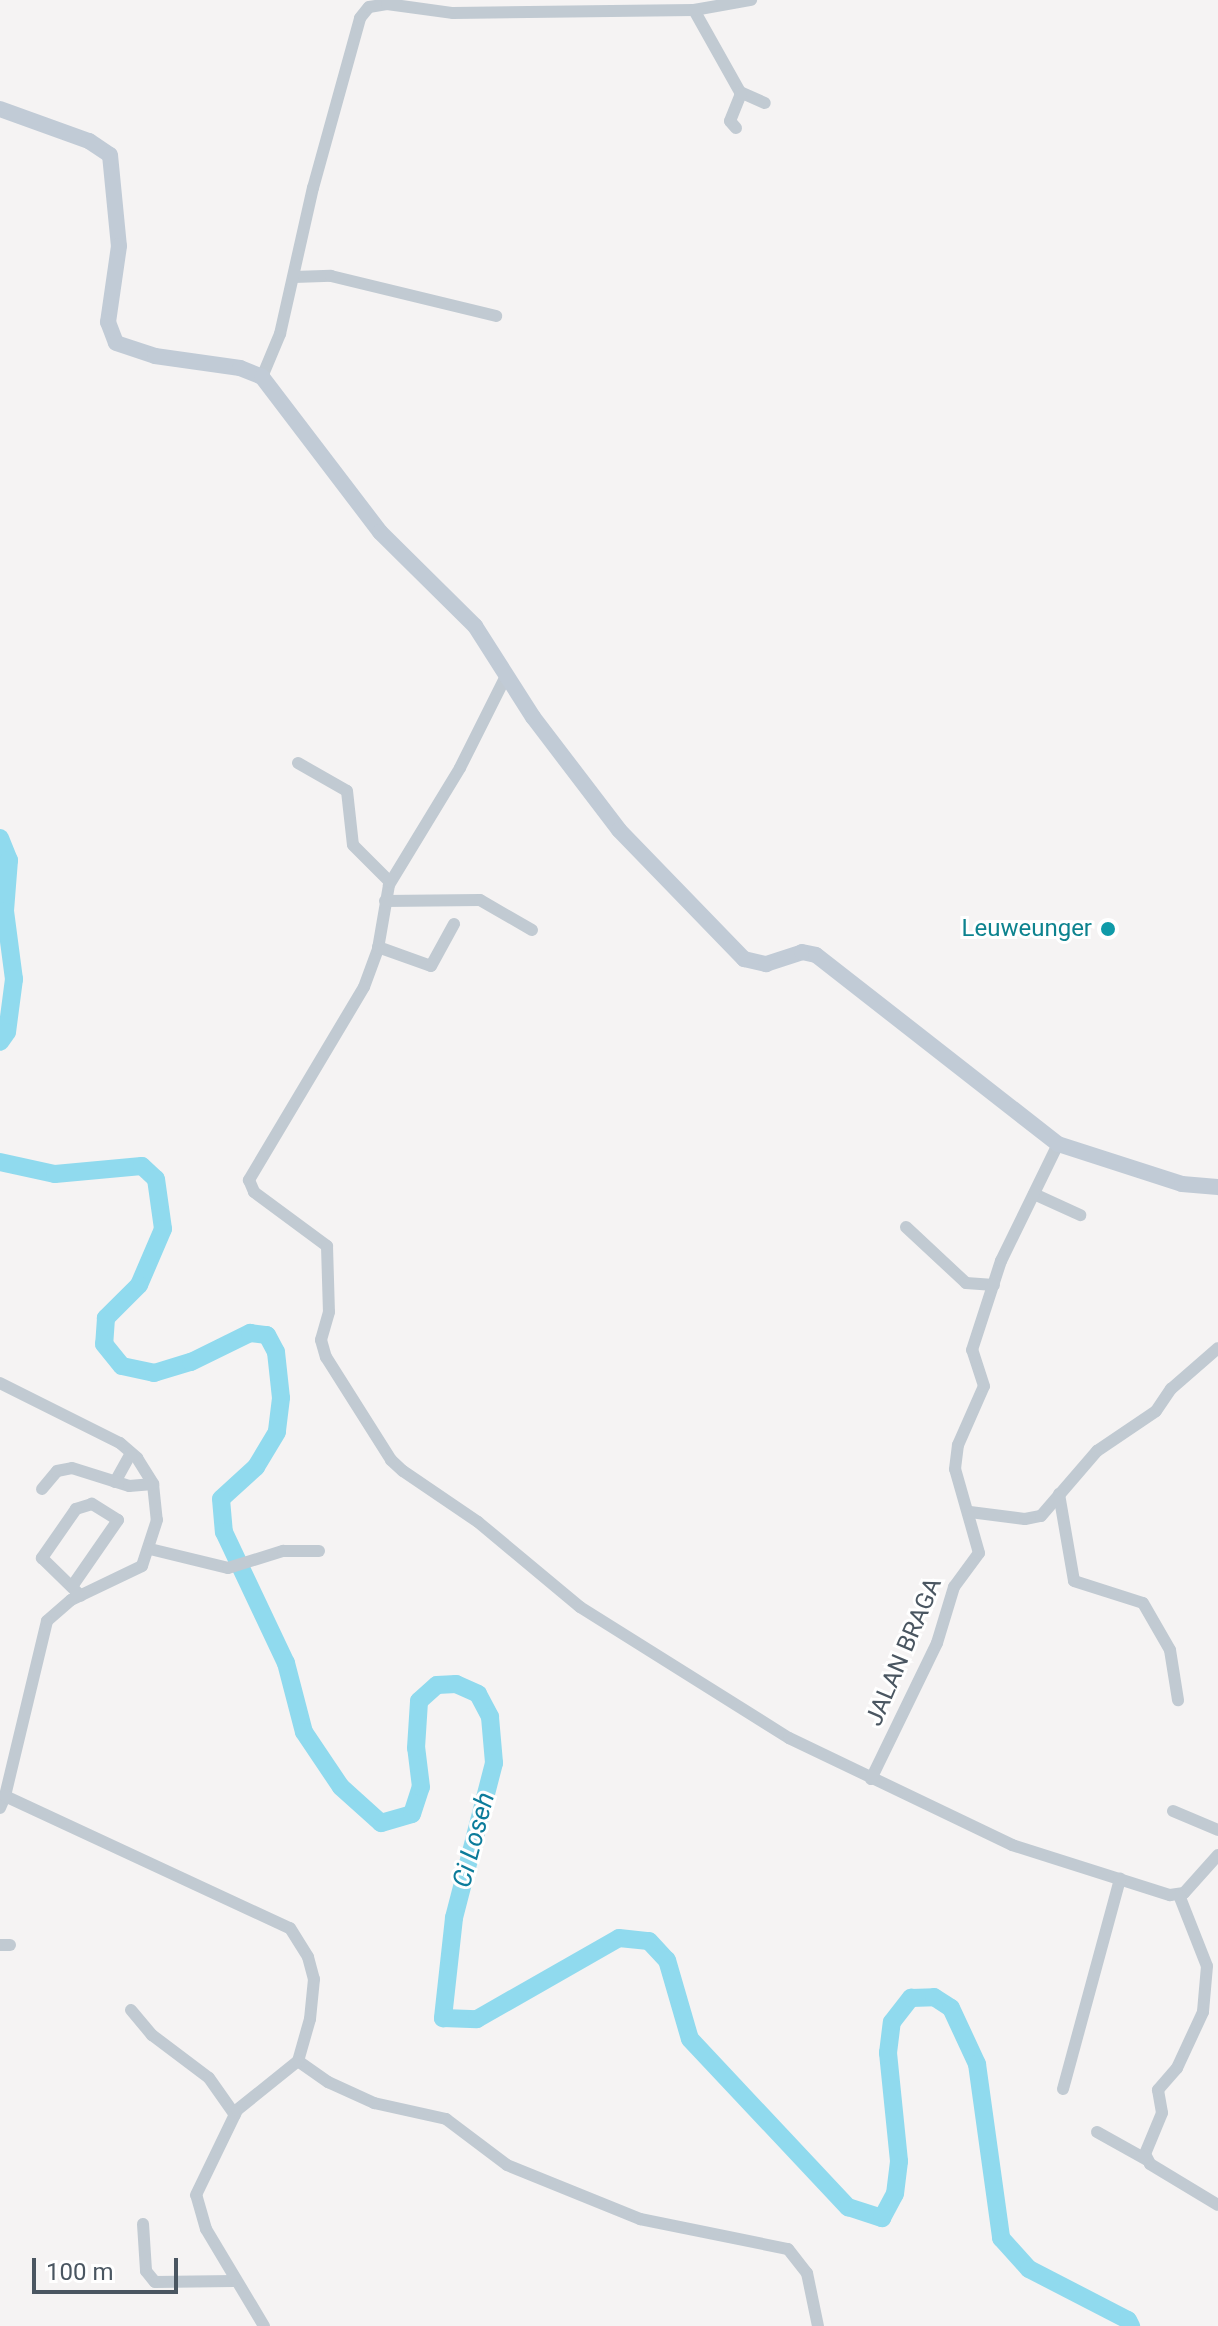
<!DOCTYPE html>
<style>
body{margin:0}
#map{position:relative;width:1218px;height:2326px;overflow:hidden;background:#f5f3f3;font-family:Roboto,sans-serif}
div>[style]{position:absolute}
.river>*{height:18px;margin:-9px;padding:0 9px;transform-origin:9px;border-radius:9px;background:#90daee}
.street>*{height:12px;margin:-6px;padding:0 6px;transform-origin:6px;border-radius:6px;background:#c1cad2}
.secondary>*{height:16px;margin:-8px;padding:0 8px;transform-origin:8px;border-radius:8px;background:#c1cbd6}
.dots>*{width:22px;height:22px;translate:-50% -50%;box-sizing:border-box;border:4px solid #fff;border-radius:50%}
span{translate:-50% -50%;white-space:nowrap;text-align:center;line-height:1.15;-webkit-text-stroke:6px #fff;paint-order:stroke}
.culture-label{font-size:24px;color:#0d838f}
.right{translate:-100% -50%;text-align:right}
.street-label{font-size:24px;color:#4a5661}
.water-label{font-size:26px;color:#0c7c9b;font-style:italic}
.scale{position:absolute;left:32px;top:2258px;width:146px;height:36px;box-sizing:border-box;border:4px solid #4a5661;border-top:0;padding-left:10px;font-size:24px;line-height:28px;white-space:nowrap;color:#4a5661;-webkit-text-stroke:6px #fff;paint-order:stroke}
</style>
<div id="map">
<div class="river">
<div style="left:0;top:838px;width:24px;rotate:68deg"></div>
<div style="left:9px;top:860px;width:51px;rotate:94.5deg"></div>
<div style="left:5px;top:911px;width:69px;rotate:82.5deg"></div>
<div style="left:14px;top:979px;width:53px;rotate:97.5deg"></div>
<div style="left:7px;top:1032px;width:12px;rotate:125deg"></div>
<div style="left:0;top:1162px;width:56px;rotate:12.3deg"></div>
<div style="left:55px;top:1174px;width:87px;rotate:-5.3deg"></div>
<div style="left:142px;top:1166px;width:19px;rotate:43deg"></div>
<div style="left:156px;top:1179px;width:50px;rotate:82deg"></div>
<div style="left:163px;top:1229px;width:61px;rotate:113.2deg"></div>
<div style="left:139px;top:1285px;width:47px;rotate:135deg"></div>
<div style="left:106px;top:1318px;width:26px;rotate:94deg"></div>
<div style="left:104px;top:1344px;width:28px;rotate:51deg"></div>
<div style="left:122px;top:1366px;width:33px;rotate:12deg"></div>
<div style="left:154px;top:1373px;width:39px;rotate:-17deg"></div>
<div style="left:191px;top:1362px;width:66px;rotate:-26.2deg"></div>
<div style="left:250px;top:1333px;width:17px;rotate:7deg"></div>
<div style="left:267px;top:1335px;width:19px;rotate:62deg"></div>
<div style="left:276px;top:1352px;width:46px;rotate:83.8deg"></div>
<div style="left:281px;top:1398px;width:34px;rotate:97deg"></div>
<div style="left:277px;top:1432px;width:41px;rotate:121deg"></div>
<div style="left:256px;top:1467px;width:47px;rotate:137.6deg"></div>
<div style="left:221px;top:1499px;width:33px;rotate:85deg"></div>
<div style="left:224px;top:1532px;width:145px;rotate:64.7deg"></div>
<div style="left:286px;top:1663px;width:71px;rotate:75.4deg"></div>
<div style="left:304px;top:1732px;width:66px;rotate:56.1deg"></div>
<div style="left:341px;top:1787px;width:54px;rotate:42deg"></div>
<div style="left:381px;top:1823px;width:32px;rotate:-16deg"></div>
<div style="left:412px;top:1814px;width:28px;rotate:-72deg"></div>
<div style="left:421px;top:1787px;width:39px;rotate:-97deg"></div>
<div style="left:416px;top:1748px;width:47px;rotate:-86.3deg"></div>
<div style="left:419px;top:1701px;width:24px;rotate:-42deg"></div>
<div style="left:437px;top:1685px;width:19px;rotate:-3deg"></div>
<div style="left:456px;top:1684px;width:24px;rotate:24deg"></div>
<div style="left:478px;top:1694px;width:26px;rotate:62deg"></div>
<div style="left:490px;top:1717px;width:46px;rotate:85deg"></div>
<div style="left:494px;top:1763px;width:160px;rotate:104.5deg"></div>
<div style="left:454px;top:1918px;width:101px;rotate:96.3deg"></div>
<div style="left:443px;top:2018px;width:34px;rotate:2deg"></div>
<div style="left:477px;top:2019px;width:163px;rotate:-29.7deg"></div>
<div style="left:619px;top:1938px;width:30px;rotate:6deg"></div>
<div style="left:649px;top:1941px;width:26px;rotate:47deg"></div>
<div style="left:667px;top:1960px;width:82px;rotate:73.8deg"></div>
<div style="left:690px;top:2039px;width:231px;rotate:46.8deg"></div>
<div style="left:848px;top:2207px;width:36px;rotate:18deg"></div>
<div style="left:882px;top:2218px;width:27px;rotate:-62deg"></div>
<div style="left:895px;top:2194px;width:33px;rotate:-83deg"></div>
<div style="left:899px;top:2161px;width:109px;rotate:-95.8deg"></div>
<div style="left:888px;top:2053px;width:31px;rotate:-83deg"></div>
<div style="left:892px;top:2022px;width:31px;rotate:-52deg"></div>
<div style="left:911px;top:1998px;width:23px;rotate:-2deg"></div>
<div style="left:934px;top:1997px;width:20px;rotate:33deg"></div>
<div style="left:951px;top:2008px;width:62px;rotate:65.1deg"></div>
<div style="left:977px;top:2064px;width:176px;rotate:82.1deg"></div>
<div style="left:1001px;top:2238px;width:42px;rotate:47.9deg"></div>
<div style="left:1029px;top:2269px;width:111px;rotate:27.3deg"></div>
<div style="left:1128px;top:2320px;width:7px;rotate:63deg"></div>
</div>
<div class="street">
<div style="left:694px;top:10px;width:94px;rotate:60.7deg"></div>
<div style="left:740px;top:92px;width:27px;rotate:24deg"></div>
<div style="left:736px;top:128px;width:9px;rotate:-131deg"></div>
<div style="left:730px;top:121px;width:29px;rotate:-68deg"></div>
<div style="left:294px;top:277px;width:37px;rotate:-2deg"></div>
<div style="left:331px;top:276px;width:170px;rotate:13.6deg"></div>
<div style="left:262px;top:377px;width:47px;rotate:-67.3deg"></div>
<div style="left:280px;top:334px;width:150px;rotate:-77.3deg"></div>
<div style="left:313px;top:188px;width:176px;rotate:-74.5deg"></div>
<div style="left:360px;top:18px;width:14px;rotate:-51deg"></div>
<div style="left:369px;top:7px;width:18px;rotate:-9deg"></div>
<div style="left:387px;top:4px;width:67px;rotate:7.8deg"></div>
<div style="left:453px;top:13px;width:241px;rotate:-0.7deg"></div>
<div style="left:694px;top:10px;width:58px;rotate:-10deg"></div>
<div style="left:507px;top:674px;width:105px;rotate:116.6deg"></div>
<div style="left:460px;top:768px;width:137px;rotate:121.3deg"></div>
<div style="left:389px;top:885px;width:65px;rotate:99.8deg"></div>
<div style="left:378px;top:949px;width:40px;rotate:110.2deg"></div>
<div style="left:364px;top:987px;width:225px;rotate:120.8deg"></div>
<div style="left:249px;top:1180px;width:13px;rotate:67deg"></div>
<div style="left:254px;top:1192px;width:91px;rotate:36.5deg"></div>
<div style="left:327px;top:1246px;width:66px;rotate:88.3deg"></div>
<div style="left:329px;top:1312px;width:29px;rotate:106deg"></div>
<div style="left:321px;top:1340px;width:18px;rotate:74deg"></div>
<div style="left:326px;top:1357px;width:122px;rotate:57.7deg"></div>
<div style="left:391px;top:1460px;width:16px;rotate:43deg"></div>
<div style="left:403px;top:1471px;width:91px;rotate:34.2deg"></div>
<div style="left:478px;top:1522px;width:133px;rotate:39.8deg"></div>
<div style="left:580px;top:1607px;width:247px;rotate:32.1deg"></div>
<div style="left:789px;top:1738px;width:247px;rotate:25.6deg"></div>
<div style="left:1012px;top:1845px;width:166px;rotate:17.6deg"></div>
<div style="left:1170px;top:1895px;width:14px;rotate:-8deg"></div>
<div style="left:1184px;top:1893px;width:51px;rotate:-48.2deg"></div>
<div style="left:298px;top:763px;width:56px;rotate:29.7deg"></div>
<div style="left:347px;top:791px;width:54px;rotate:83.7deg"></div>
<div style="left:353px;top:845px;width:52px;rotate:45deg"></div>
<div style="left:385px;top:901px;width:95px;rotate:-0.6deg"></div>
<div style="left:480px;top:900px;width:60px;rotate:30deg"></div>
<div style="left:378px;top:947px;width:56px;rotate:19.7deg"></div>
<div style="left:431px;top:966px;width:48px;rotate:-61.3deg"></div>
<div style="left:1034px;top:1194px;width:51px;rotate:24.5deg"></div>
<div style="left:906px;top:1227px;width:82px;rotate:43deg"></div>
<div style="left:966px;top:1283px;width:28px;rotate:4deg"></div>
<div style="left:0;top:1383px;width:134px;rotate:26.6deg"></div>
<div style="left:120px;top:1443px;width:23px;rotate:41deg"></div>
<div style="left:137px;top:1458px;width:31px;rotate:58deg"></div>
<div style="left:153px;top:1484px;width:36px;rotate:84deg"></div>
<div style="left:157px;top:1520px;width:48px;rotate:108.1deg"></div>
<div style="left:142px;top:1566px;width:79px;rotate:154.4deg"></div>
<div style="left:71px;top:1600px;width:32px;rotate:139deg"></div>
<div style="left:47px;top:1621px;width:180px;rotate:103.5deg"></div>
<div style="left:115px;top:1482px;width:33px;rotate:-61deg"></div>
<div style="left:42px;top:1489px;width:23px;rotate:-50deg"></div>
<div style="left:57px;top:1471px;width:15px;rotate:-11deg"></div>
<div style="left:72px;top:1468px;width:60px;rotate:17.5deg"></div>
<div style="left:129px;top:1486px;width:24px;rotate:-5deg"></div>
<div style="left:1059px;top:1494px;width:88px;rotate:80.2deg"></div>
<div style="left:1074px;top:1581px;width:72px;rotate:17.7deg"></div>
<div style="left:1143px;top:1603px;width:54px;rotate:60.1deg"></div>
<div style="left:1170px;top:1650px;width:51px;rotate:80.9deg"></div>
<div style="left:970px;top:1512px;width:55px;rotate:7.3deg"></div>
<div style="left:1025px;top:1519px;width:16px;rotate:-11deg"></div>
<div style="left:1041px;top:1516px;width:86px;rotate:-49.3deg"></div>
<div style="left:1097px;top:1451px;width:71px;rotate:-34.1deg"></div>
<div style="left:1156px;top:1411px;width:27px;rotate:-56deg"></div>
<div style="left:1171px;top:1389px;width:62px;rotate:-41.1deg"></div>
<div style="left:150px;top:1549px;width:80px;rotate:13.7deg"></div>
<div style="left:228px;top:1568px;width:58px;rotate:-17.2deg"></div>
<div style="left:283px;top:1551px;width:36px"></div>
<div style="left:73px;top:1585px;width:79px;rotate:-55.3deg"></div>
<div style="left:118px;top:1520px;width:31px;rotate:-148deg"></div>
<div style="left:92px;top:1504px;width:17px;rotate:163deg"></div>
<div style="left:76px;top:1509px;width:60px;rotate:124.8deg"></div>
<div style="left:42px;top:1558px;width:54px;rotate:44.3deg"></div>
<div style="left:871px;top:1779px;width:151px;rotate:-64.1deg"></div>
<div style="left:937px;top:1643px;width:59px;rotate:-73.1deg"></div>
<div style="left:954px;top:1587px;width:42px;rotate:-53.7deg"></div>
<div style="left:979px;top:1553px;width:87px;rotate:-105.9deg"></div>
<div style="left:955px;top:1469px;width:24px;rotate:-83deg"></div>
<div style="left:958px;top:1445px;width:64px;rotate:-66.2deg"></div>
<div style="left:984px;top:1386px;width:38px;rotate:-108deg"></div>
<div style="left:972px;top:1350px;width:94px;rotate:-72deg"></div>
<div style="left:1001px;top:1261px;width:130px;rotate:-64deg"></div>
<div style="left:0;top:1808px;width:13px;rotate:-67deg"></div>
<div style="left:5px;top:1796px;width:314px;rotate:24.9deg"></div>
<div style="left:290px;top:1928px;width:34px;rotate:58deg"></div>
<div style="left:308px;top:1957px;width:23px;rotate:75deg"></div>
<div style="left:314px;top:1979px;width:40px;rotate:95.7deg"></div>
<div style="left:310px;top:2019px;width:44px;rotate:105.9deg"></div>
<div style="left:298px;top:2061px;width:37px;rotate:35deg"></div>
<div style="left:328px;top:2082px;width:51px;rotate:24.5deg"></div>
<div style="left:374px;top:2103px;width:74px;rotate:12.5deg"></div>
<div style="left:446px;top:2119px;width:76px;rotate:37deg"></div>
<div style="left:507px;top:2165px;width:144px;rotate:22.1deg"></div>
<div style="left:640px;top:2219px;width:151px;rotate:11.5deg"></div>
<div style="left:788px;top:2249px;width:31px;rotate:52deg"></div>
<div style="left:807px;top:2273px;width:54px;rotate:78.3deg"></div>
<div style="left:1173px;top:1811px;width:49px;rotate:22.9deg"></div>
<div style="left:1179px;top:1895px;width:76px;rotate:68.5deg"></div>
<div style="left:1207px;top:1966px;width:46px;rotate:95deg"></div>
<div style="left:1203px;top:2012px;width:62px;rotate:114.9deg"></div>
<div style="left:1177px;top:2068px;width:29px;rotate:131deg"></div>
<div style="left:1158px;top:2090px;width:23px;rotate:80deg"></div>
<div style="left:1162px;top:2113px;width:44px;rotate:112.5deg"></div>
<div style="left:1145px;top:2154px;width:11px;rotate:63deg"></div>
<div style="left:1150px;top:2164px;width:79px;rotate:31.1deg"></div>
<div style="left:0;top:1945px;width:10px"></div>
<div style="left:131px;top:2010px;width:33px;rotate:50deg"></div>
<div style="left:152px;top:2035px;width:71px;rotate:37deg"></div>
<div style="left:209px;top:2078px;width:45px;rotate:54.9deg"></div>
<div style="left:1063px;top:2089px;width:218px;rotate:-74.8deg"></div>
<div style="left:1097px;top:2132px;width:57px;rotate:29.2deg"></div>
<div style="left:143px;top:2224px;width:47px;rotate:86.3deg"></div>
<div style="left:146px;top:2271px;width:14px;rotate:51deg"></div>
<div style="left:155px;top:2282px;width:79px;rotate:-0.7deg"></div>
<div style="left:264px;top:2326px;width:113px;rotate:-120.9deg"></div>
<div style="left:206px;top:2229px;width:35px;rotate:-106deg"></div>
<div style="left:196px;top:2195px;width:94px;rotate:-64.2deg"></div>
<div style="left:237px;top:2110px;width:78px;rotate:-38.8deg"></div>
</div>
<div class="secondary">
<div style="left:0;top:109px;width:95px;rotate:19.8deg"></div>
<div style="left:89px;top:141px;width:25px;rotate:34deg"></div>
<div style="left:110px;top:155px;width:91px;rotate:84.4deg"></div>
<div style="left:119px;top:246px;width:77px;rotate:98.2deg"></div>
<div style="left:108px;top:322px;width:22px;rotate:69deg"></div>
<div style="left:116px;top:343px;width:41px;rotate:18.4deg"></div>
<div style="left:155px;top:356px;width:86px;rotate:8deg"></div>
<div style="left:240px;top:368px;width:24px;rotate:22deg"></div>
<div style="left:262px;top:377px;width:195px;rotate:52.7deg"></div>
<div style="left:380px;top:532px;width:134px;rotate:44.7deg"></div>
<div style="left:475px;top:626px;width:108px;rotate:57.5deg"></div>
<div style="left:533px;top:717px;width:142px;rotate:52.7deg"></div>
<div style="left:619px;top:830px;width:180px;rotate:45.9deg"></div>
<div style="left:744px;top:959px;width:23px;rotate:13deg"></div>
<div style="left:766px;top:964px;width:38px;rotate:-18deg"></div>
<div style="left:802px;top:952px;width:14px;rotate:12deg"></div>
<div style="left:816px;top:955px;width:307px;rotate:38deg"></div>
<div style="left:1058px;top:1144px;width:130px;rotate:17.9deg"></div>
<div style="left:1182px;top:1184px;width:36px;rotate:5deg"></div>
</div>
<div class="dots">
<div style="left:1108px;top:929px;background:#0f9aa8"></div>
</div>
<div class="culture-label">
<span class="right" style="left:1092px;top:929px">Leuweunger</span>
</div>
<div class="street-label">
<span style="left:904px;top:1652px;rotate:-67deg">JALAN BRAGA</span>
</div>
<div class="water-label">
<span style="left:474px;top:1840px;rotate:-75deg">Ci Loseh</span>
</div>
<div class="scale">100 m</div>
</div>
